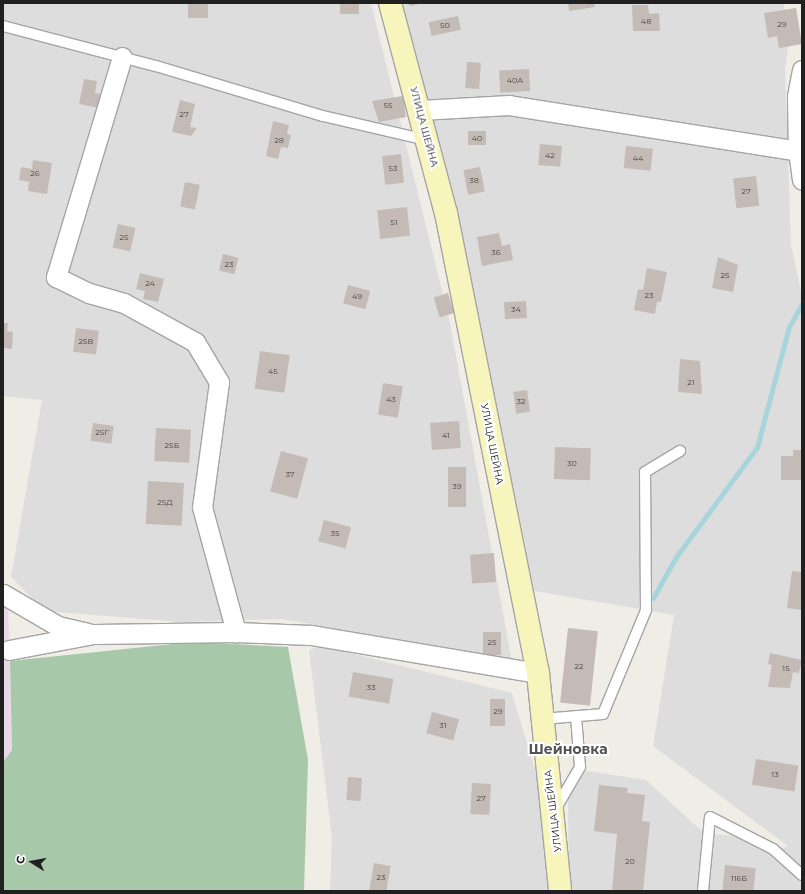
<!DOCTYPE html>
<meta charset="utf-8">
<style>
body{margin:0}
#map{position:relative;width:805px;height:894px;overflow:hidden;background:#f0ece6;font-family:Montserrat,sans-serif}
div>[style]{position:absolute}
.residential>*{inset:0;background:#dedddd}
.industrial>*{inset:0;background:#e9d8e7}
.cemetery>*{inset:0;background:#a8c8aa}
.stream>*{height:5px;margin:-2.5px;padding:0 2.5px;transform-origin:2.5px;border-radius:2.5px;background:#a8d5dc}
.building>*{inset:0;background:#c4bbb6;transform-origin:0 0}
.roads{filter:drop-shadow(1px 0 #a4a4a4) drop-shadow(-1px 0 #a4a4a4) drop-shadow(0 1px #a4a4a4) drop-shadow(0 -1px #a4a4a4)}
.lane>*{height:10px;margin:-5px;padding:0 5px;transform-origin:5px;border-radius:5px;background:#fff}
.street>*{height:19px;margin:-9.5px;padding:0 9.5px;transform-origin:9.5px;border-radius:9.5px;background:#fff}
.secondary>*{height:22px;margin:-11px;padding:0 11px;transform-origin:11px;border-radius:11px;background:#f8f5bc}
span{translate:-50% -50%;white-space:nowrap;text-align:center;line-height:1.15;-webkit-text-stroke:4px #fff;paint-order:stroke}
.number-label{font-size:8px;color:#494746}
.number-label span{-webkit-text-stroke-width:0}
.street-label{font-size:10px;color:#202020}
.district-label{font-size:14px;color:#535353;font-weight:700}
.frame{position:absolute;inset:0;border:4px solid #202020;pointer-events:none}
.north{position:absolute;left:12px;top:842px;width:40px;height:40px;-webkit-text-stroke:3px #fff;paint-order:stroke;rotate:281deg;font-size:11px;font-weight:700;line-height:16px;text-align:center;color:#202020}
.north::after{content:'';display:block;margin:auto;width:14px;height:18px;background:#202020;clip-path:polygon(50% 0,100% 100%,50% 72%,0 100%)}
</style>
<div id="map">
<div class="residential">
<div style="clip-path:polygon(3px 3px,371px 3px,450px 323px,513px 668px,377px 636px,282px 619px,181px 622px,45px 611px,11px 577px,42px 400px,3px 396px)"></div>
<div style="clip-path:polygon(397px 3px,783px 3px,791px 28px,785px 69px,791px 245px,802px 296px,802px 891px,569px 891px,568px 798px,581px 770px,646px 780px,705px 834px,756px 837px,776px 851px,788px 846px,653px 746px,674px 615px,529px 590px,526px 547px,452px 208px)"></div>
<div style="clip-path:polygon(321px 646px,512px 693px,550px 821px,550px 891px,330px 891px,332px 838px,309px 650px)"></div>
</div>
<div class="industrial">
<div style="clip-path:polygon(3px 602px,8px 602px,12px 750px,3px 762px)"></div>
</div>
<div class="cemetery">
<div style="clip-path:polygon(192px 642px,288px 647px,308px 760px,304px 891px,3px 891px,3px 762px,12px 750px,10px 661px)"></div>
</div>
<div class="stream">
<div style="left:653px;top:598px;width:47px;rotate:-60.7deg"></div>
<div style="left:676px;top:557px;width:137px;rotate:-53.6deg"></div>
<div style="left:757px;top:447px;width:124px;rotate:-75.1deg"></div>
<div style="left:789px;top:327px;width:26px;rotate:-61deg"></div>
</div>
<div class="building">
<div style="left:188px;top:3px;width:20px;height:15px"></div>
<div style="left:340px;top:3px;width:19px;height:11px"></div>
<div style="clip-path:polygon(409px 3px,419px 3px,419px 4px,410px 6px)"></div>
<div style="clip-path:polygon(568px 3px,594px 3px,595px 7px,569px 11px)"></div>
<div style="clip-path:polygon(632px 5px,648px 5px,649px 14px,659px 13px,660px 31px,633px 31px)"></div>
<div style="clip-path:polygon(796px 8px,802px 44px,779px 48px,777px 36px,768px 38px,764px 13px)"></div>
<div style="left:458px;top:16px;width:14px;height:30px;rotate:78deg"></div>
<div style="left:467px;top:62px;width:14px;height:26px;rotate:4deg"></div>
<div style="left:529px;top:69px;width:22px;height:30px;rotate:87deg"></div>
<div style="clip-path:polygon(84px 79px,97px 81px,95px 93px,101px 94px,99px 108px,79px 104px)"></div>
<div style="clip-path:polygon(403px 96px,406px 117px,379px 122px,372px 101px)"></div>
<div style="clip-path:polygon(180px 100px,195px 104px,190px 127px,197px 128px,191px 136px,172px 132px)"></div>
<div style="clip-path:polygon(273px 121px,289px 125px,287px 134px,291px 135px,288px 148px,281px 147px,278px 159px,266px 156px)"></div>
<div style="left:486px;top:131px;width:14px;height:18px;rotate:90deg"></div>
<div style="left:540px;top:144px;width:22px;height:21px;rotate:5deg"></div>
<div style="left:626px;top:146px;width:27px;height:22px;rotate:6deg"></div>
<div style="left:401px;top:154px;width:29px;height:19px;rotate:84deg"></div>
<div style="clip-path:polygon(33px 160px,52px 163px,47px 194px,28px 191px,29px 182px,19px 180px,21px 167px,32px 169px)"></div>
<div style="left:480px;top:167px;width:25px;height:17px;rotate:79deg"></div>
<div style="left:756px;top:176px;width:30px;height:23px;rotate:84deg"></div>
<div style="left:185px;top:182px;width:15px;height:25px;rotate:11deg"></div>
<div style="left:407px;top:207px;width:29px;height:30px;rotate:84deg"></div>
<div style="left:118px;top:224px;width:18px;height:24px;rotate:13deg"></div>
<div style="clip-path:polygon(499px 233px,502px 246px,510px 244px,513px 260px,482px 266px,477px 237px)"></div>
<div style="left:223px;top:254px;width:16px;height:17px;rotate:14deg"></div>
<div style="clip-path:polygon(718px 257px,738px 265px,733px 292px,712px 288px)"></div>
<div style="clip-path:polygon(647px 268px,667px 272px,661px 302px,657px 302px,655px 314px,634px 310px,638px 289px,643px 290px)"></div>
<div style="clip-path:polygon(140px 273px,164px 279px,158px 302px,143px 299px,145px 291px,136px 289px)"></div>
<div style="left:348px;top:285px;width:23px;height:19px;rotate:15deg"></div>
<div style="left:448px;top:293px;width:21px;height:15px;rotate:73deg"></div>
<div style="left:526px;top:301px;width:17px;height:22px;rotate:87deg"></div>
<div style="clip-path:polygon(3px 323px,8px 323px,7px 331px,13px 332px,12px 349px,3px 348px)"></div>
<div style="left:76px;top:328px;width:23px;height:24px;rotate:7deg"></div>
<div style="left:260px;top:351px;width:30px;height:38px;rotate:8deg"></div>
<div style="clip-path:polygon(680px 359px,700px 361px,702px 394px,678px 392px)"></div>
<div style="left:383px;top:383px;width:20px;height:32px;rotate:9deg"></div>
<div style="left:527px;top:390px;width:22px;height:14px;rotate:82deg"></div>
<div style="left:459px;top:421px;width:27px;height:29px;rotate:86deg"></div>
<div style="left:93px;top:423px;width:21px;height:18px;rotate:8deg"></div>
<div style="left:156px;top:428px;width:35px;height:33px;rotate:3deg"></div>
<div style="left:555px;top:447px;width:36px;height:32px;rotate:2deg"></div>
<div style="clip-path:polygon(793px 450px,802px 450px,802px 480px,781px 480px,781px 456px,793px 456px)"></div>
<div style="left:281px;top:451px;width:28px;height:42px;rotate:15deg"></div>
<div style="left:448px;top:467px;width:18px;height:40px"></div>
<div style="left:148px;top:481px;width:36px;height:43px;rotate:3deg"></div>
<div style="left:324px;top:520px;width:28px;height:22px;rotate:15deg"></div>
<div style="left:494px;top:553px;width:29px;height:24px;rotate:86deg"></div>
<div style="clip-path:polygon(792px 571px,802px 572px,802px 610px,787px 608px)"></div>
<div style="left:568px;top:628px;width:30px;height:75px;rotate:6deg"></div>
<div style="left:483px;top:632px;width:18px;height:23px"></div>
<div style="clip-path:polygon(770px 653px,802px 660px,799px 673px,793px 672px,790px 688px,768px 687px,772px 665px,768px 664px)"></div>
<div style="left:353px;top:672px;width:41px;height:25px;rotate:10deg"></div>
<div style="left:490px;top:699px;width:15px;height:27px"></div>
<div style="left:432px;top:712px;width:28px;height:22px;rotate:15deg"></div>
<div style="left:756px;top:759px;width:43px;height:26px;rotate:9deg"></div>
<div style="left:348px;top:777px;width:14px;height:23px;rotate:4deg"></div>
<div style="left:472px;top:783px;width:19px;height:31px;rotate:3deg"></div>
<div style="clip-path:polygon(599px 785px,628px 788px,627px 793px,645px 795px,642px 821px,650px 822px,643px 891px,612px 891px,617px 834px,594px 831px)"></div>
<div style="left:374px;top:863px;width:17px;height:28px;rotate:10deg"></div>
<div style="left:725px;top:865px;width:31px;height:26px;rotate:6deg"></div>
</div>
<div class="roads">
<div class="lane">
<div style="left:3px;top:26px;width:158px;rotate:14.7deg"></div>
<div style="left:156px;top:66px;width:174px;rotate:16.7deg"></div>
<div style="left:323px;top:116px;width:107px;rotate:13deg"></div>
<div style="left:542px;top:719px;width:61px;rotate:-4.7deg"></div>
<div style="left:603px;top:714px;width:113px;rotate:-67.5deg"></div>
<div style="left:646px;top:610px;width:138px;rotate:-90.4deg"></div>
<div style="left:645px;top:472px;width:41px;rotate:-31deg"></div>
<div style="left:555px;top:810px;width:50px;rotate:-59.8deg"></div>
<div style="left:580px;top:767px;width:51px;rotate:-94.5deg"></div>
<div style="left:703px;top:891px;width:74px;rotate:-84.6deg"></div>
<div style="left:710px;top:817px;width:71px;rotate:26.9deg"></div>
<div style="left:773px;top:849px;width:39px;rotate:42deg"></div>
</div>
<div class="street">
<div style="left:122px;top:57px;width:230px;rotate:106.7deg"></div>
<div style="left:56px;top:277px;width:37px;rotate:26deg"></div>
<div style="left:89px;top:293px;width:36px;rotate:16deg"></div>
<div style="left:124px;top:303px;width:81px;rotate:28.8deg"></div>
<div style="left:195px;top:342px;width:47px;rotate:59deg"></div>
<div style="left:219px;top:382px;width:126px;rotate:97.7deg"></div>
<div style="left:202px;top:507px;width:130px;rotate:74.8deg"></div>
<div style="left:802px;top:70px;width:26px;rotate:101deg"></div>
<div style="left:797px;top:96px;width:55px;rotate:89deg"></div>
<div style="left:798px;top:151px;width:29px;rotate:82deg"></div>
<div style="left:420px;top:110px;width:89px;rotate:-3.2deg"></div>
<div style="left:509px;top:105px;width:293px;rotate:9deg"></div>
<div style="left:3px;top:594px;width:64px;rotate:30.2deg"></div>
<div style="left:58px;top:626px;width:31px;rotate:13deg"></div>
<div style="left:9px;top:650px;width:86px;rotate:-10.7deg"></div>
<div style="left:94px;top:634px;width:142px;rotate:-0.8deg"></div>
<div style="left:236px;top:632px;width:75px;rotate:2.3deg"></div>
<div style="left:311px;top:635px;width:230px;rotate:9.5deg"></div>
</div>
<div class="secondary">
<div style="left:390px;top:3px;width:217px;rotate:75.1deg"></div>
<div style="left:446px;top:213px;width:469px;rotate:78.7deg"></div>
<div style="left:538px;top:673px;width:219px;rotate:84.2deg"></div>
</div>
</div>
<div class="number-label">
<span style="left:646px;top:22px">48</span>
<span style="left:782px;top:25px">29</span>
<span style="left:445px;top:26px">50</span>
<span style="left:515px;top:81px">40А</span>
<span style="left:388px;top:106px">55</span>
<span style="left:184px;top:115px">27</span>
<span style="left:477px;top:139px">40</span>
<span style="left:279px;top:141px">28</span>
<span style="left:550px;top:156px">42</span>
<span style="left:638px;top:159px">44</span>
<span style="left:393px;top:169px">53</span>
<span style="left:35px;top:174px">26</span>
<span style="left:474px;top:181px">38</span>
<span style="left:746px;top:192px">27</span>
<span style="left:394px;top:223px">51</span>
<span style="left:124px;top:238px">25</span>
<span style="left:496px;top:253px">36</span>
<span style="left:229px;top:265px">23</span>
<span style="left:725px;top:276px">25</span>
<span style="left:150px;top:284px">24</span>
<span style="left:649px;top:296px">23</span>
<span style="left:357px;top:297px">49</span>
<span style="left:516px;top:310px">34</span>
<span style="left:86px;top:342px">25В</span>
<span style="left:273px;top:372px">45</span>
<span style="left:691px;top:383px">21</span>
<span style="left:391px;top:400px">43</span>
<span style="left:521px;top:402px">32</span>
<span style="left:102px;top:433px">25Г</span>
<span style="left:446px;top:436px">41</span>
<span style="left:172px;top:446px">25Б</span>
<span style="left:572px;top:464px">30</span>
<span style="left:290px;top:475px">37</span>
<span style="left:457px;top:487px">39</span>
<span style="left:165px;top:503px">25Д</span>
<span style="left:335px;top:534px">35</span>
<span style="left:492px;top:643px">25</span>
<span style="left:579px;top:667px">22</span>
<span style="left:786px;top:669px">15</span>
<span style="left:371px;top:688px">33</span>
<span style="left:498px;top:712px">29</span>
<span style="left:443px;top:726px">31</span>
<span style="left:775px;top:775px">13</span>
<span style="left:481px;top:799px">27</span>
<span style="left:630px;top:862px">20</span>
<span style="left:381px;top:878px">23</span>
<span style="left:739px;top:879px">116Б</span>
</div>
<div class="street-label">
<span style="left:424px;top:127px;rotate:75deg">УЛИЦА ШЕЙНА</span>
<span style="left:492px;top:444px;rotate:79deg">УЛИЦА ШЕЙНА</span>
<span style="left:553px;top:811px;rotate:-97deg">УЛИЦА ШЕЙНА</span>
</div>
<div class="district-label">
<span style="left:568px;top:749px">Шейновка</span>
</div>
<div class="frame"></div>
<div class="north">С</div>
</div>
